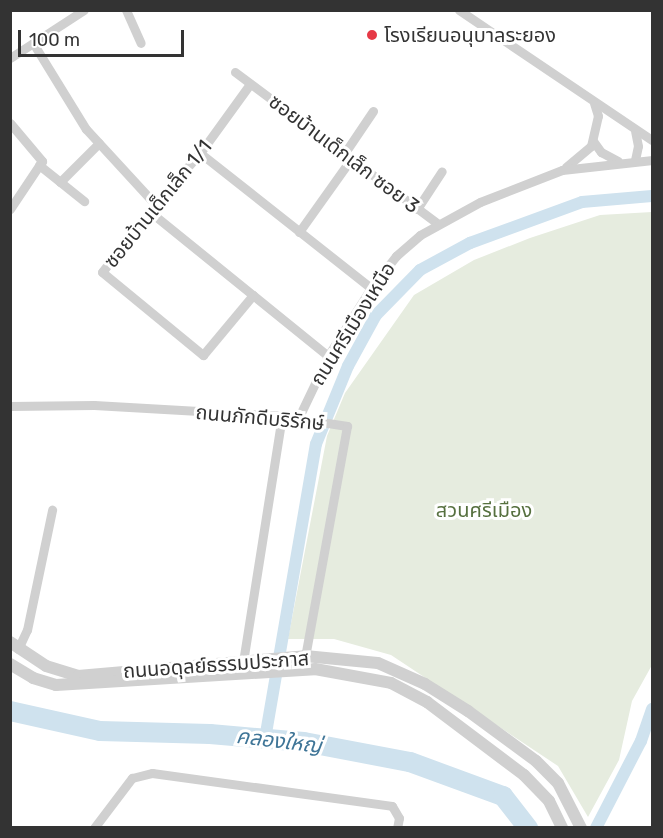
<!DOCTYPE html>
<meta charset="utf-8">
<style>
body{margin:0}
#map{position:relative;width:663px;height:838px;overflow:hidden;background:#fff;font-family:Rubik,"Noto Sans Thai",sans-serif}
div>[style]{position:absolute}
.green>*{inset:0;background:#e6ecdf}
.canal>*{height:12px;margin:-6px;padding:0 6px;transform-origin:6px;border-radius:6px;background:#cfe2ee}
.river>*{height:20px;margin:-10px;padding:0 10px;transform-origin:10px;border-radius:10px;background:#cfe2ee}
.minor>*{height:9px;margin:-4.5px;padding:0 4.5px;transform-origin:4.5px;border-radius:4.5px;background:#d0d0d0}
.tertiary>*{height:12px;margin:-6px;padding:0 6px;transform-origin:6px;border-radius:6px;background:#d0d0d0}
.dots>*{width:16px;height:16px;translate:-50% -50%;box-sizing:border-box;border:3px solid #fff;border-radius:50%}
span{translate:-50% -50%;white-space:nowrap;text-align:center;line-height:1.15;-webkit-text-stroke:6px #fff;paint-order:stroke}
.poi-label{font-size:20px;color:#333}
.left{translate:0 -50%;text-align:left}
.street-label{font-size:20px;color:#333}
.park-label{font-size:20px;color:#56703f}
.water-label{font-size:21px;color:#3f7597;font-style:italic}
.frame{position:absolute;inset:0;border:12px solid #333;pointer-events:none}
.scale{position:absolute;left:18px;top:30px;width:166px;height:27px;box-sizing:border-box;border:3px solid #333;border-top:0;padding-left:8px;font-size:18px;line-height:21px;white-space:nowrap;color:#333;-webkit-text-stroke:4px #fff;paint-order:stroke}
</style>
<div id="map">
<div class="green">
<div style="clip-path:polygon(652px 212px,652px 665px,632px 701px,619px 760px,588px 817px,558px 766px,391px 655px,334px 639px,288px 639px,327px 436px,345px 393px,414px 295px,474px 260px,530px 238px,600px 215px)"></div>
</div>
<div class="canal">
<div style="left:265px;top:739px;width:299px;rotate:-80.2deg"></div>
<div style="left:316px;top:444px;width:84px;rotate:-67.7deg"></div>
<div style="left:348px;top:366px;width:58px;rotate:-61.2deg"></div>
<div style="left:376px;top:315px;width:63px;rotate:-45.6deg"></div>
<div style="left:420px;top:270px;width:57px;rotate:-28.4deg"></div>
<div style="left:470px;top:243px;width:119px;rotate:-20.1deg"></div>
<div style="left:582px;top:202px;width:70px;rotate:-4.9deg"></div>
<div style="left:596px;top:828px;width:98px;rotate:-62.7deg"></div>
<div style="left:641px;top:741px;width:34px;rotate:-71deg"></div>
</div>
<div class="river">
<div style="left:10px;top:711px;width:92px;rotate:12.5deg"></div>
<div style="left:100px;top:731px;width:110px;rotate:1.6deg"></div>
<div style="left:210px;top:734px;width:94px;rotate:4.9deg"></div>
<div style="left:304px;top:742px;width:108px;rotate:10.7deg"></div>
<div style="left:410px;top:762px;width:99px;rotate:20.1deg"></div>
<div style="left:503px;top:796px;width:41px;rotate:52deg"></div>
</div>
<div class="minor">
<div style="left:126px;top:10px;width:36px;rotate:66deg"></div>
<div style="left:459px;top:10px;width:233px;rotate:34deg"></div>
<div style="left:33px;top:43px;width:101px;rotate:58.4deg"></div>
<div style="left:86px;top:129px;width:102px;rotate:47.4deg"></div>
<div style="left:10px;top:58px;width:88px;rotate:-33deg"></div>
<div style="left:235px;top:72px;width:254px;rotate:36.8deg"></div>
<div style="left:250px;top:84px;width:85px;rotate:125.9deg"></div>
<div style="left:200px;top:153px;width:68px;rotate:131.4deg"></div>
<div style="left:155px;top:204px;width:86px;rotate:127.9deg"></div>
<div style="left:102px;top:272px;width:131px;rotate:39.4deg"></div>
<div style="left:203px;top:355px;width:78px;rotate:-50.2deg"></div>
<div style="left:10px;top:123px;width:50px;rotate:49.9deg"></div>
<div style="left:42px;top:161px;width:58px;rotate:123.7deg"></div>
<div style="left:593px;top:141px;width:14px;rotate:54deg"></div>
<div style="left:601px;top:152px;width:19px;rotate:28deg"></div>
<div style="left:200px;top:153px;width:218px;rotate:38.3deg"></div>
<div style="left:344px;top:154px;width:52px;rotate:-56deg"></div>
<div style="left:635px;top:160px;width:14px;rotate:-78deg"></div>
<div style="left:638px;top:146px;width:15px;rotate:-101deg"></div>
<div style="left:39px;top:165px;width:58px;rotate:38.7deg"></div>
<div style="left:566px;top:167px;width:33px;rotate:-40deg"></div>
<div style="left:591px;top:146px;width:31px;rotate:-77deg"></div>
<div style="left:598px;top:116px;width:14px;rotate:-107deg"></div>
<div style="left:60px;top:182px;width:55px;rotate:-45deg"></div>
<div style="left:417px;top:209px;width:45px;rotate:-56.7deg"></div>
<div style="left:149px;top:211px;width:230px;rotate:39deg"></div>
<div style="left:299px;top:232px;width:90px;rotate:-54.5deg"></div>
<div style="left:10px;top:406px;width:84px;rotate:-0.7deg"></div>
<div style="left:94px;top:405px;width:188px;rotate:3.3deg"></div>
<div style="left:282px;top:416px;width:66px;rotate:8.7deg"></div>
<div style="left:347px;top:426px;width:234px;rotate:100.3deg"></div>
<div style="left:298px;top:419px;width:70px;rotate:-64.5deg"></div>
<div style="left:328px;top:356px;width:80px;rotate:-57.7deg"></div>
<div style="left:371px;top:288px;width:41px;rotate:-52deg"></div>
<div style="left:396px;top:256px;width:32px;rotate:-41deg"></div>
<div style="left:420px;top:235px;width:68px;rotate:-28.8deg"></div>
<div style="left:480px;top:202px;width:88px;rotate:-21.3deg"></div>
<div style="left:562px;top:170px;width:91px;rotate:-6.3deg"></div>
<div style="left:18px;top:649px;width:21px;rotate:-65deg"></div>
<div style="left:27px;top:630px;width:123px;rotate:-78.2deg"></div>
<div style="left:243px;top:662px;width:249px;rotate:-81deg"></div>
<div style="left:94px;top:828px;width:63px;rotate:-52.8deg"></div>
<div style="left:132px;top:778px;width:21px;rotate:-14deg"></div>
<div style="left:152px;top:773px;width:242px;rotate:7.8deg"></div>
<div style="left:392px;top:806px;width:14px;rotate:60deg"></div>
<div style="left:399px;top:818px;width:10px;rotate:101deg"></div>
</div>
<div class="tertiary">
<div style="left:10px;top:642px;width:43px;rotate:33.7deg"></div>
<div style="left:46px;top:666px;width:34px;rotate:17deg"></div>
<div style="left:78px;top:676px;width:228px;rotate:-5deg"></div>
<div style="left:305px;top:656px;width:73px;rotate:5.5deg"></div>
<div style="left:378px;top:663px;width:51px;rotate:24.1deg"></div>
<div style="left:425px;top:684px;width:51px;rotate:32.1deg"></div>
<div style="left:468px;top:711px;width:84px;rotate:36.3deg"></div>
<div style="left:536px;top:761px;width:31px;rotate:45deg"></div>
<div style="left:558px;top:783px;width:51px;rotate:62.9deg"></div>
<div style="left:10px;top:664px;width:27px;rotate:31deg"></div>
<div style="left:33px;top:678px;width:24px;rotate:17deg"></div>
<div style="left:56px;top:685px;width:259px;rotate:-3.5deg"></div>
<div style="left:315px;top:669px;width:77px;rotate:10.4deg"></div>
<div style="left:391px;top:683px;width:41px;rotate:27.8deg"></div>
<div style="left:427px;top:702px;width:121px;rotate:37deg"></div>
<div style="left:524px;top:775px;width:36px;rotate:46deg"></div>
<div style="left:549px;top:801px;width:30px;rotate:64deg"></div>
</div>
<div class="dots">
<div style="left:372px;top:35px;background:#e63946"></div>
</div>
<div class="poi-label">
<span class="left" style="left:384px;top:35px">โรงเรียนอนุบาลระยอง</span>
</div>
<div class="street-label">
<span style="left:344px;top:154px;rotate:37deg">ซอยบ้านเด็กเล็ก ซอย 3</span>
<span style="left:158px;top:204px;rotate:-51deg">ซอยบ้านเด็กเล็ก 1/1</span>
<span style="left:353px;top:324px;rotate:-58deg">ถนนศรีเมืองเหนือ</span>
<span style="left:260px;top:418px;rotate:5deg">ถนนภักดีบริรักษ์</span>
<span style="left:216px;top:665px;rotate:-4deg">ถนนอดุลย์ธรรมประภาส</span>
</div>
<div class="park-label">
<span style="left:484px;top:510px">สวนศรีเมือง</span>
</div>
<div class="water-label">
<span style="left:279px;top:741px;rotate:7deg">คลองใหญ่</span>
</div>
<div class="frame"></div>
<div class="scale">100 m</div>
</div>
